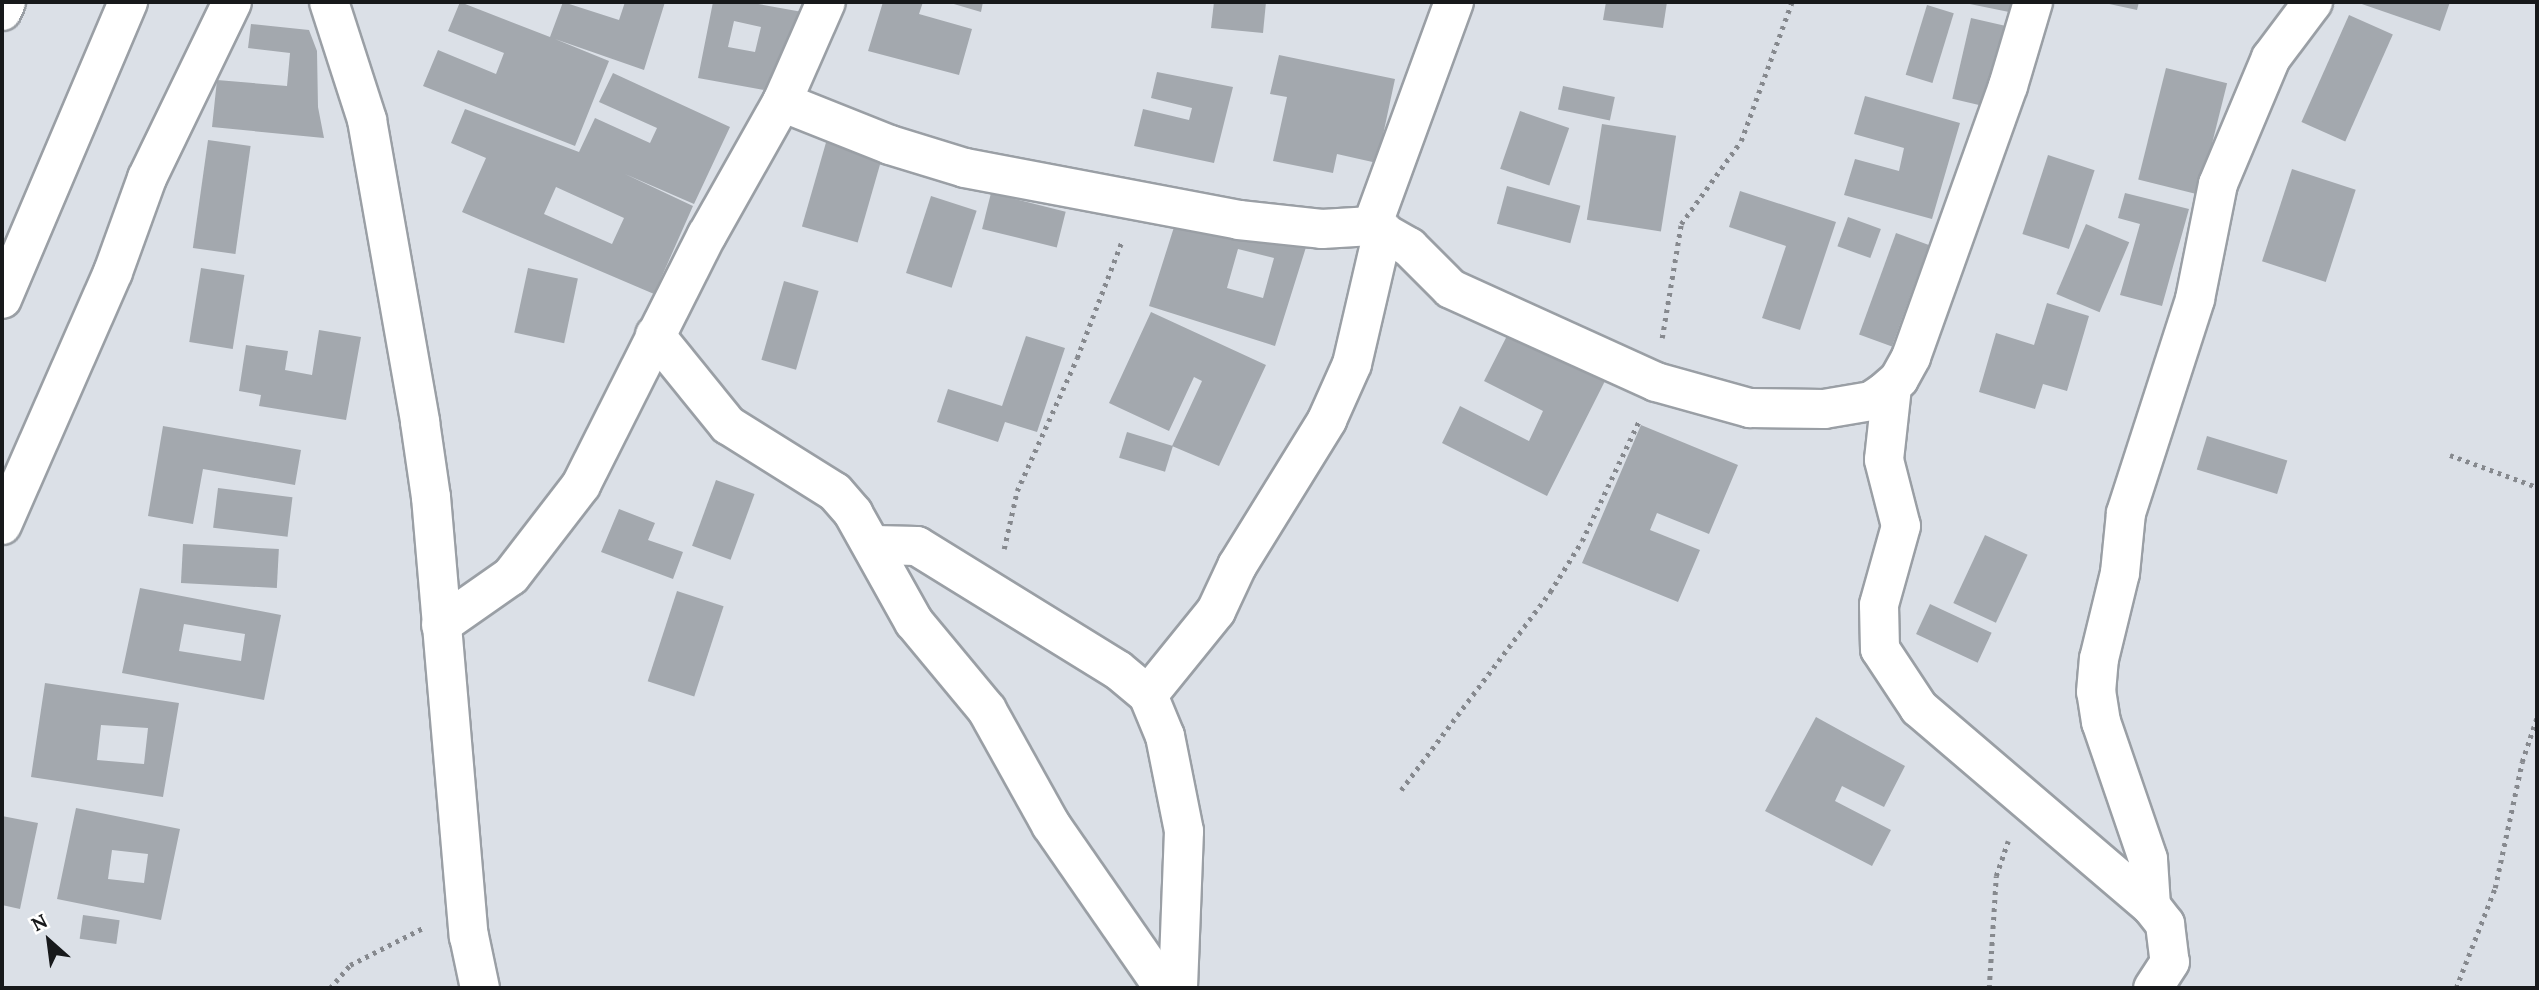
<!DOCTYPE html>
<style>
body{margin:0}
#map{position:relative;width:2539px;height:990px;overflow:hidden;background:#dbe0e7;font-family:Lora,serif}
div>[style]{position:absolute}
.building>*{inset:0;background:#a3a8ae;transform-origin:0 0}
.path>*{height:4.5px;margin-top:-2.25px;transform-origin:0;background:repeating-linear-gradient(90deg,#86898e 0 3.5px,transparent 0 8.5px)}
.roads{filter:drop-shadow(2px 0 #9a9fa5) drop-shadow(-2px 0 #9a9fa5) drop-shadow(0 2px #9a9fa5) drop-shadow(0 -2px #9a9fa5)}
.street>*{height:38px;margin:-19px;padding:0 19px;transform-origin:19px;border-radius:19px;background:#fff}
.secondary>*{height:38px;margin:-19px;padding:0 19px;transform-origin:19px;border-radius:19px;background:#fff}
span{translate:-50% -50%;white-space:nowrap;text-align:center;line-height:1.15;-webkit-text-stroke:6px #fff;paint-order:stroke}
.frame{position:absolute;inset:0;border:4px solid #17191b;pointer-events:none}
.north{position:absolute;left:14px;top:906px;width:70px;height:70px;-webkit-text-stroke:5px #fff;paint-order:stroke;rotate:332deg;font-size:19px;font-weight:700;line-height:28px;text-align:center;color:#17191b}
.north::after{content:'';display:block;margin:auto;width:24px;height:32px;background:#17191b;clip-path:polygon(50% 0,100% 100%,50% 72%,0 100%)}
</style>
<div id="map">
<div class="building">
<div style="clip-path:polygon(460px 2px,550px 37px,563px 2px,619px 20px,625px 2px,665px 2px,644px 70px,555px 39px,609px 61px,575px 146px,423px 86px,438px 50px,496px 74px,504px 53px,448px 31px)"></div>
<div style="clip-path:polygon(evenodd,713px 2px,747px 2px,808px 13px,792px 95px,698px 78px,713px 2px,734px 21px,761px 27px,755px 52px,728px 47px,734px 21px)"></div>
<div style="clip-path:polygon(883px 2px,923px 2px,919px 14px,972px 29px,959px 75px,868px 51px)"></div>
<div style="clip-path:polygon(947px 2px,983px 2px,981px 12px)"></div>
<div style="clip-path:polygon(1214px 2px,1266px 2px,1263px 33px,1211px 28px)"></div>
<div style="clip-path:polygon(1606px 2px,1667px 2px,1663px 28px,1603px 20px)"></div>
<div style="clip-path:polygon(1960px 2px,2011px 2px,2009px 12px)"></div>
<div style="clip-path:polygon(2100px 2px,2139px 2px,2137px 10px)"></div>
<div style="clip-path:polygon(2356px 2px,2450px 2px,2440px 31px)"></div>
<div style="left:1927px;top:5px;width:28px;height:73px;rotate:17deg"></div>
<div style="left:2349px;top:15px;width:48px;height:117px;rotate:24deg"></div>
<div style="left:1971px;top:18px;width:46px;height:83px;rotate:13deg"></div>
<div style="clip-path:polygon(251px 24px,309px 30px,317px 51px,318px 107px,324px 138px,212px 127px,217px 80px,287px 86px,290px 53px,248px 48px)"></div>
<div style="clip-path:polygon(1279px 55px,1395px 79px,1377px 163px,1337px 154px,1333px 173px,1273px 161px,1287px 97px,1270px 94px)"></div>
<div style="left:2166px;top:68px;width:63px;height:115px;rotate:14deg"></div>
<div style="clip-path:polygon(1157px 72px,1233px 87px,1214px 163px,1134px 146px,1143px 109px,1189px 120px,1192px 108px,1151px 98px)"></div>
<div style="clip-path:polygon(evenodd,613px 73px,730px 127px,694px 204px,625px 174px,693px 206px,654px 294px,462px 212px,486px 158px,451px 143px,465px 109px,579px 152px,595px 118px,650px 143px,657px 128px,599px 102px,613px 73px,556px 187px,624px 218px,612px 244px,544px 214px,556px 187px)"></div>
<div style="left:1563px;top:86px;width:53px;height:24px;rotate:12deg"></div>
<div style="clip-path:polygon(1865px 96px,1960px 123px,1932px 219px,1844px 195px,1855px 159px,1899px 171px,1904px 148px,1854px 134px)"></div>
<div style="left:1520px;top:111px;width:52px;height:61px;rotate:19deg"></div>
<div style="left:1602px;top:124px;width:75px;height:97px;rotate:9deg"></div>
<div style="left:827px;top:139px;width:58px;height:91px;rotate:16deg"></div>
<div style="left:208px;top:140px;width:43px;height:109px;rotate:8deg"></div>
<div style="left:2048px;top:155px;width:49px;height:83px;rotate:18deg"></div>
<div style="left:2292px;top:169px;width:67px;height:97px;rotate:18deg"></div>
<div style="left:1507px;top:186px;width:76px;height:39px;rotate:15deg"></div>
<div style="clip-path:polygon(1740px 191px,1836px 222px,1800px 330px,1762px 318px,1786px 246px,1729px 227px)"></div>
<div style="left:991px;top:193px;width:77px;height:37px;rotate:14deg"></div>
<div style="clip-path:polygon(2125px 193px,2189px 209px,2162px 306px,2120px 295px,2140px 224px,2118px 218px)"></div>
<div style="left:931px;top:196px;width:48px;height:81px;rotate:18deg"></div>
<div style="clip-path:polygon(evenodd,1181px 205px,1307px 244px,1275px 346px,1149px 306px,1181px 205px,1238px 249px,1274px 258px,1263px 298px,1227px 288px,1238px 249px)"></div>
<div style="left:1848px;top:217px;width:35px;height:31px;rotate:20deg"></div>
<div style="left:2086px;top:224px;width:47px;height:76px;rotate:23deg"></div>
<div style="left:1896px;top:233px;width:35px;height:108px;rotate:20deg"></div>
<div style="left:201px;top:268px;width:44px;height:75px;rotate:9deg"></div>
<div style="left:528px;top:268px;width:51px;height:66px;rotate:12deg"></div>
<div style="left:784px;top:281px;width:36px;height:82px;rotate:16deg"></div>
<div style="clip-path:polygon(2047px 303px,2089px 316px,2067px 391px,2043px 384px,2035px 409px,1979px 392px,1996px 333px,2034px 345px)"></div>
<div style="clip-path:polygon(1151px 312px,1266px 365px,1219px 466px,1172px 446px,1202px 381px,1194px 377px,1169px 431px,1109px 403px)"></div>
<div style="clip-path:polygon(1511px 328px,1607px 377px,1547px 496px,1442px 443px,1460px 406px,1529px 441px,1543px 411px,1484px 381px)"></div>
<div style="clip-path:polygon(319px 330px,361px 337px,346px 420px,259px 406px,261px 395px,239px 391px,246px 345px,288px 351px,285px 370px,312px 375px)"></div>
<div style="clip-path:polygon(1026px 336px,1065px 348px,1037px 432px,1005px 422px,998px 442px,937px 422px,948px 389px,1002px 406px)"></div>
<div style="clip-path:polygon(1641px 425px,1738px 465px,1709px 534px,1657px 513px,1650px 530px,1700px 550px,1678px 602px,1582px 563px)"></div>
<div style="clip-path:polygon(163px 426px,301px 450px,295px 485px,203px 469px,193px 524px,148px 516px)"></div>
<div style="left:1127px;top:432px;width:48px;height:27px;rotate:17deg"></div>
<div style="left:2207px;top:436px;width:84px;height:35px;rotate:17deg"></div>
<div style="left:716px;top:480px;width:41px;height:70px;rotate:20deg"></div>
<div style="left:218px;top:488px;width:75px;height:40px;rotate:7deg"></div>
<div style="clip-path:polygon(619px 509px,655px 523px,648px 540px,683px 552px,673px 579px,601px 552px)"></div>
<div style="left:1985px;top:535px;width:47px;height:75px;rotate:25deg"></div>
<div style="left:183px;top:544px;width:96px;height:39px;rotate:3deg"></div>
<div style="clip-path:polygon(evenodd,140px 588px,281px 615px,264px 700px,122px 673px,140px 588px,184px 624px,245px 634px,241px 661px,179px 651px,184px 624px)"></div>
<div style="left:677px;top:591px;width:49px;height:95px;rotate:18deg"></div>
<div style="left:1930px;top:604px;width:68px;height:33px;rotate:25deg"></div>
<div style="clip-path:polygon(evenodd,45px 683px,179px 703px,163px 797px,31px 777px,45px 683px,101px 725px,148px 728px,144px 764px,97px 760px,101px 725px)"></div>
<div style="clip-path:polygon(1816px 717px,1905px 766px,1884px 807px,1842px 786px,1835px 801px,1891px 830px,1872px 866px,1765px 811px)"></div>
<div style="clip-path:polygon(evenodd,76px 808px,180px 829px,161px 920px,57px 899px,76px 808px,112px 850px,148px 854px,144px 883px,108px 879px,112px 850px)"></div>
<div style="clip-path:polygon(2px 816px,38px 823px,20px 909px,2px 905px)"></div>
<div style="left:83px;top:915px;width:37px;height:24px;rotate:8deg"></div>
</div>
<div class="path">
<div style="left:1662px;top:338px;width:116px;rotate:-80.5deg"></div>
<div style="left:1681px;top:224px;width:102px;rotate:-54.1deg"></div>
<div style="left:1741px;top:141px;width:148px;rotate:-69.9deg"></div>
<div style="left:2450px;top:455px;width:93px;rotate:20.2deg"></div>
<div style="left:1004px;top:549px;width:59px;rotate:-77.4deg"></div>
<div style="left:1017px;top:491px;width:146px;rotate:-65.7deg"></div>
<div style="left:1077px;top:358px;width:125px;rotate:-69deg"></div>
<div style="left:1401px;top:790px;width:248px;rotate:-53deg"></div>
<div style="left:1550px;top:592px;width:60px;rotate:-57.9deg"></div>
<div style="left:1582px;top:541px;width:135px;rotate:-64.6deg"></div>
<div style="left:330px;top:988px;width:30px;rotate:-49deg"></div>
<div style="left:350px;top:965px;width:84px;rotate:-26.9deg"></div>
<div style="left:1989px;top:988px;width:112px;rotate:-86.4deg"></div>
<div style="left:1996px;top:876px;width:37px;rotate:-71deg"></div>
<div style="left:2456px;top:988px;width:107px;rotate:-68.7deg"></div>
<div style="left:2495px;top:888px;width:129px;rotate:-77.9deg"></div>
<div style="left:2522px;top:762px;width:47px;rotate:-71.6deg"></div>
</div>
<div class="roads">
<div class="street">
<div style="left:329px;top:2px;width:124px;rotate:72.1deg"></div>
<div style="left:367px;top:120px;width:307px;rotate:80deg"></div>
<div style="left:420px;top:422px;width:76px;rotate:81.7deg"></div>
<div style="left:431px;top:497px;width:441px;rotate:85.1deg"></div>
<div style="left:469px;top:936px;width:53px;rotate:78.1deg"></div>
<div style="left:2px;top:11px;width:10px;rotate:-66deg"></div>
<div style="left:782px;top:102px;width:116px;rotate:21.7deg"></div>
<div style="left:890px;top:145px;width:78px;rotate:17deg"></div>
<div style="left:965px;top:168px;width:279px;rotate:10.7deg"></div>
<div style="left:1239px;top:220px;width:83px;rotate:6.2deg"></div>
<div style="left:1322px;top:229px;width:50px;rotate:-3.4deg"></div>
<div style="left:1372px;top:226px;width:43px;rotate:29.6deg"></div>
<div style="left:1409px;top:247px;width:59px;rotate:45deg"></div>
<div style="left:1451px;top:289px;width:225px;rotate:24.4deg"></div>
<div style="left:1656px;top:382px;width:98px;rotate:15.5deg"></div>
<div style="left:1750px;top:408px;width:74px;rotate:0.8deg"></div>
<div style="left:1824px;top:409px;width:48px;rotate:-9.7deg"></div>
<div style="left:1871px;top:401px;width:14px;rotate:-34deg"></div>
<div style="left:1883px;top:393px;width:21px;rotate:-41deg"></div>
<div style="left:1899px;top:379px;width:25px;rotate:-61deg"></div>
<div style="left:1911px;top:357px;width:288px;rotate:-70.3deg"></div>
<div style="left:2008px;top:86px;width:88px;rotate:-73.4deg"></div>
<div style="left:1372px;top:226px;width:239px;rotate:-69.9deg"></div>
<div style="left:655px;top:335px;width:116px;rotate:51deg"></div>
<div style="left:728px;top:425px;width:126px;rotate:32.1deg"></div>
<div style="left:835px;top:492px;width:28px;rotate:49deg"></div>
<div style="left:853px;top:513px;width:125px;rotate:60.8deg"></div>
<div style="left:914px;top:622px;width:114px;rotate:50.3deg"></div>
<div style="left:987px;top:710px;width:132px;rotate:60.9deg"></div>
<div style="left:1051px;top:825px;width:198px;rotate:55.3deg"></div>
<div style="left:1892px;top:387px;width:73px;rotate:96.3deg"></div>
<div style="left:1884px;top:460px;width:68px;rotate:75.6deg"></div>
<div style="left:1901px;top:526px;width:82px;rotate:105.6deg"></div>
<div style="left:1879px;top:605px;width:44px;rotate:88.7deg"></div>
<div style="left:1880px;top:649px;width:71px;rotate:56.5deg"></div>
<div style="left:1919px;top:708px;width:305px;rotate:40.5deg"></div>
<div style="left:2151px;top:906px;width:23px;rotate:52deg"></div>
<div style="left:2165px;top:924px;width:38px;rotate:83deg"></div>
<div style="left:2170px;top:962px;width:31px;rotate:123deg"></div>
<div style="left:2px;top:525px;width:276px;rotate:-66.3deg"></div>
<div style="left:113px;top:272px;width:100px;rotate:-70.1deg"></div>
<div style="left:147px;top:178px;width:195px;rotate:-64.2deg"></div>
<div style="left:875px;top:545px;width:42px;rotate:1.4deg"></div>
<div style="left:917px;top:546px;width:236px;rotate:31.7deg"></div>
<div style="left:1118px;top:670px;width:39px;rotate:40deg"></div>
<div style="left:1148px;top:695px;width:44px;rotate:67.5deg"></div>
<div style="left:1165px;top:736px;width:97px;rotate:78.7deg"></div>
<div style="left:1184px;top:831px;width:157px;rotate:92.2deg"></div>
<div style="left:441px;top:625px;width:85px;rotate:-35deg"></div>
<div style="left:511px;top:576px;width:115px;rotate:-52.4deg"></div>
<div style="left:581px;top:485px;width:280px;rotate:-63.3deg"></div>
<div style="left:707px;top:235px;width:153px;rotate:-60.6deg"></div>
<div style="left:782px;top:102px;width:109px;rotate:-66.3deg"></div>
<div style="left:1148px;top:695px;width:108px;rotate:-51deg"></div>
<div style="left:1216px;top:611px;width:50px;rotate:-65deg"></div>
<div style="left:1237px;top:566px;width:172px;rotate:-58.3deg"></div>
<div style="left:1327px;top:420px;width:61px;rotate:-65.9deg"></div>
<div style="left:1352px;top:364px;width:137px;rotate:-76.9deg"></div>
<div style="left:2151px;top:906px;width:47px;rotate:-93.7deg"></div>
<div style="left:2148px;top:859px;width:145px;rotate:-108.9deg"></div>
<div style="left:2101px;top:722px;width:30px;rotate:-99deg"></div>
<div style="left:2096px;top:692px;width:33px;rotate:-85deg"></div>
<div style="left:2099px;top:659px;width:89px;rotate:-76.3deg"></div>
<div style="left:2120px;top:573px;width:60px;rotate:-84.3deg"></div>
<div style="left:2126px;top:513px;width:225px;rotate:-72.1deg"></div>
<div style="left:2195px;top:299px;width:117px;rotate:-78.7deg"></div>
<div style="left:2218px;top:184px;width:137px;rotate:-67.2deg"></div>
<div style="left:2271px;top:58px;width:70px;rotate:-53.1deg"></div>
</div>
<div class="secondary">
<div style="left:2px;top:299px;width:323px;rotate:-67deg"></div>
</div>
</div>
<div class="frame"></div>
<div class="north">N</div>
</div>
